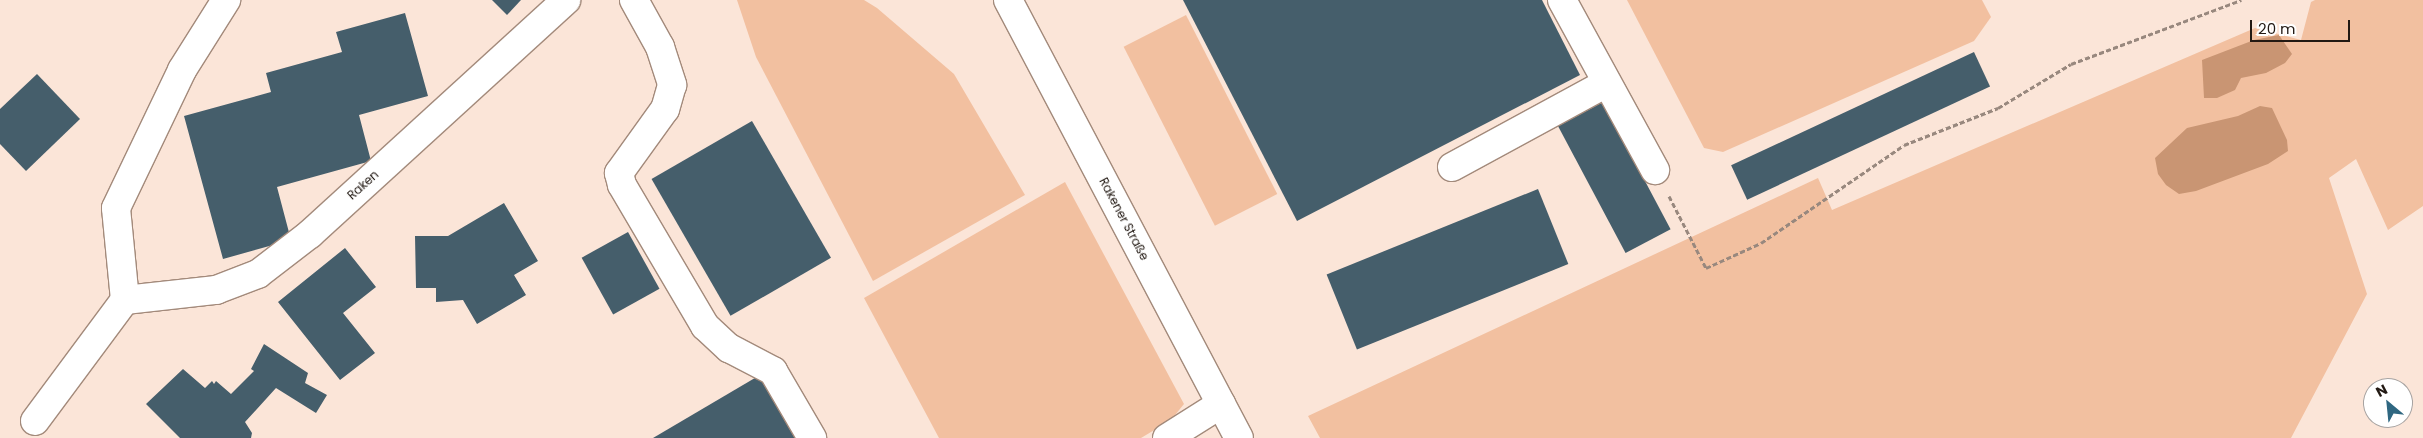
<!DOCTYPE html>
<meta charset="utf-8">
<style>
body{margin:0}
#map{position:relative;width:2423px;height:438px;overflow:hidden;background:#fbe5d8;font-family:Poppins,sans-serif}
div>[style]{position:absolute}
.green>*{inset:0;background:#f2c0a0;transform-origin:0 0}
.water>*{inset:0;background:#c99573}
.building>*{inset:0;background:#455e6b;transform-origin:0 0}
.path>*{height:3px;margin-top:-1.5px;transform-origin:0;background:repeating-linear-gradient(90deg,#98887e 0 5px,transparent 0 7.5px)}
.roads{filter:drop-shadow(1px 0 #a38a7b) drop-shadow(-1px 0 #a38a7b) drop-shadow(0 1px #a38a7b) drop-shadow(0 -1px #a38a7b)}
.minor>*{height:28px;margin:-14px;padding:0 14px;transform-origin:14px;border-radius:14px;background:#fff}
span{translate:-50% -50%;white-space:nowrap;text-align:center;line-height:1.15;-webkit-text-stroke:5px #fff;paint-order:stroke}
.street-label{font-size:12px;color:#221913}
.north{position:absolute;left:2363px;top:378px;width:50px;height:50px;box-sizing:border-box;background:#fff;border:1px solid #a7a3a1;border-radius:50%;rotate:332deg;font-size:14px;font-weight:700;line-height:20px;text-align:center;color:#221913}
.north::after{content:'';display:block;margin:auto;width:18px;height:22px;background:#2f6781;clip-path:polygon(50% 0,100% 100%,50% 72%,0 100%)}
.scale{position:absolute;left:2250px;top:20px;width:100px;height:22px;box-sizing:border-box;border:2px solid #221913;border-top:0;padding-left:6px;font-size:15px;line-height:18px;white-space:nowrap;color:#221913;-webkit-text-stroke:4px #fff;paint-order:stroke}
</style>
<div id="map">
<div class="green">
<div style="clip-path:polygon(737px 0,864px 0,877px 8px,954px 74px,1025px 195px,873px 281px,756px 57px)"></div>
<div style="clip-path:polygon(1627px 0,1982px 0,1991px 17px,1974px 41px,1723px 152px,1704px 148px)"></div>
<div style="clip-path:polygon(2315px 0,2423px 0,2423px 206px,2388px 230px,2356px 159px,2329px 178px,2367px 294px,2291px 438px,1320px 438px,1308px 416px,1818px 178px,1832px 210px,2255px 28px,2301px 40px,2311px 2px)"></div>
<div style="left:1186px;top:15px;width:201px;height:70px;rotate:63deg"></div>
<div style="clip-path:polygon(1065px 182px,1184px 404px,1171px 420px,1141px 438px,939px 438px,864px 298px)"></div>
</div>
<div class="water">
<div style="clip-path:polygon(2279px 35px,2292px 54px,2285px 63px,2266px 73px,2241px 78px,2235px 90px,2217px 98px,2204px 98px,2202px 60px,2254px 40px)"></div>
<div style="clip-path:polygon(2260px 106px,2272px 108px,2287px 140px,2288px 151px,2268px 164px,2196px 191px,2179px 194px,2166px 185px,2158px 174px,2155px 158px,2187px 128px,2238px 116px)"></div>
</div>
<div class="building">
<div style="clip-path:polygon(492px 0,521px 0,507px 15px)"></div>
<div style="clip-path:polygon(1183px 0,1542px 0,1580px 75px,1297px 221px)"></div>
<div style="clip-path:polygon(405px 13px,428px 96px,359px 115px,371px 161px,277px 187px,291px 240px,223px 259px,184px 116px,271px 92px,266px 73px,342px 52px,336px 32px)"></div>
<div style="left:1974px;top:52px;width:38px;height:268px;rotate:65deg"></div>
<div style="clip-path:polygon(37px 74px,80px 119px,26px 171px,0 144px,0 109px)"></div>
<div style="left:1603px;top:102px;width:144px;height:51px;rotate:62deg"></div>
<div style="left:752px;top:121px;width:158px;height:116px;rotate:60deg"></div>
<div style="left:1538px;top:189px;width:81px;height:228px;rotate:68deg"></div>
<div style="clip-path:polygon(504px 203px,538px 261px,514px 275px,526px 295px,477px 324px,463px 300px,436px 302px,436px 288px,416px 288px,415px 236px,448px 236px)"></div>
<div style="left:628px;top:232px;width:65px;height:53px;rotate:61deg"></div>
<div style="clip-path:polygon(345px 248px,376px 287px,343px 313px,375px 353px,340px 380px,278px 302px)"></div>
<div style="clip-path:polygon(264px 344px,308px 373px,305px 383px,327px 395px,316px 413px,276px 388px,245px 422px,252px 433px,251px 438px,180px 438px,146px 404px,183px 369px,205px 388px,212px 381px,214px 384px,216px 381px,231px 394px,254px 371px,251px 369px)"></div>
<div style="clip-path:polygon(760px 375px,797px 438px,653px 438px)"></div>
</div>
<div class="path">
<div style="left:1669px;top:196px;width:81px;rotate:62.8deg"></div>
<div style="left:1706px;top:268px;width:60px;rotate:-24.4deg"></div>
<div style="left:1761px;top:243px;width:173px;rotate:-34.4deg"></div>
<div style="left:1904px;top:145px;width:101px;rotate:-21.5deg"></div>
<div style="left:1998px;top:108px;width:85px;rotate:-31.1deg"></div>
<div style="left:2071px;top:64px;width:182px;rotate:-20.6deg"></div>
</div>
<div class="roads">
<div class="minor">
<div style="left:634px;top:0;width:54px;rotate:61deg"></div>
<div style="left:660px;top:47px;width:40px;rotate:72deg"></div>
<div style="left:672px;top:85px;width:25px;rotate:106deg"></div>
<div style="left:665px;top:109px;width:79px;rotate:125.7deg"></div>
<div style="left:619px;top:173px;width:12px;rotate:76deg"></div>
<div style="left:622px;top:185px;width:164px;rotate:59.5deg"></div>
<div style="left:705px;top:326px;width:33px;rotate:43deg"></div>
<div style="left:729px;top:348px;width:50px;rotate:27.6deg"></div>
<div style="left:773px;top:371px;width:78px;rotate:59.8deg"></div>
<div style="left:1008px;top:0;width:495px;rotate:62.2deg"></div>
<div style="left:1562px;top:0;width:194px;rotate:61.3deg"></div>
<div style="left:1452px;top:167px;width:176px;rotate:-28.5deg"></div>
<div style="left:125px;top:300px;width:92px;rotate:-6.3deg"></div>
<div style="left:216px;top:290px;width:45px;rotate:-20.9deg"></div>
<div style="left:258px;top:274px;width:66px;rotate:-37.6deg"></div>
<div style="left:310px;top:234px;width:347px;rotate:-42.4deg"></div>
<div style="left:35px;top:421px;width:151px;rotate:-53.4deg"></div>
<div style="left:125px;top:300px;width:92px;rotate:-95.6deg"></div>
<div style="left:116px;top:208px;width:153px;rotate:-64.4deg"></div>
<div style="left:182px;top:70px;width:83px;rotate:-57.8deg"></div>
<div style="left:1167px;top:438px;width:64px;rotate:-32.2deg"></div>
</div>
</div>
<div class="street-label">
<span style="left:363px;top:185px;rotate:-42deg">Raken</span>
<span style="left:1124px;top:219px;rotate:62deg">Rakener Straße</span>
</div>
<div class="north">N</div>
<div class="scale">20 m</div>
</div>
